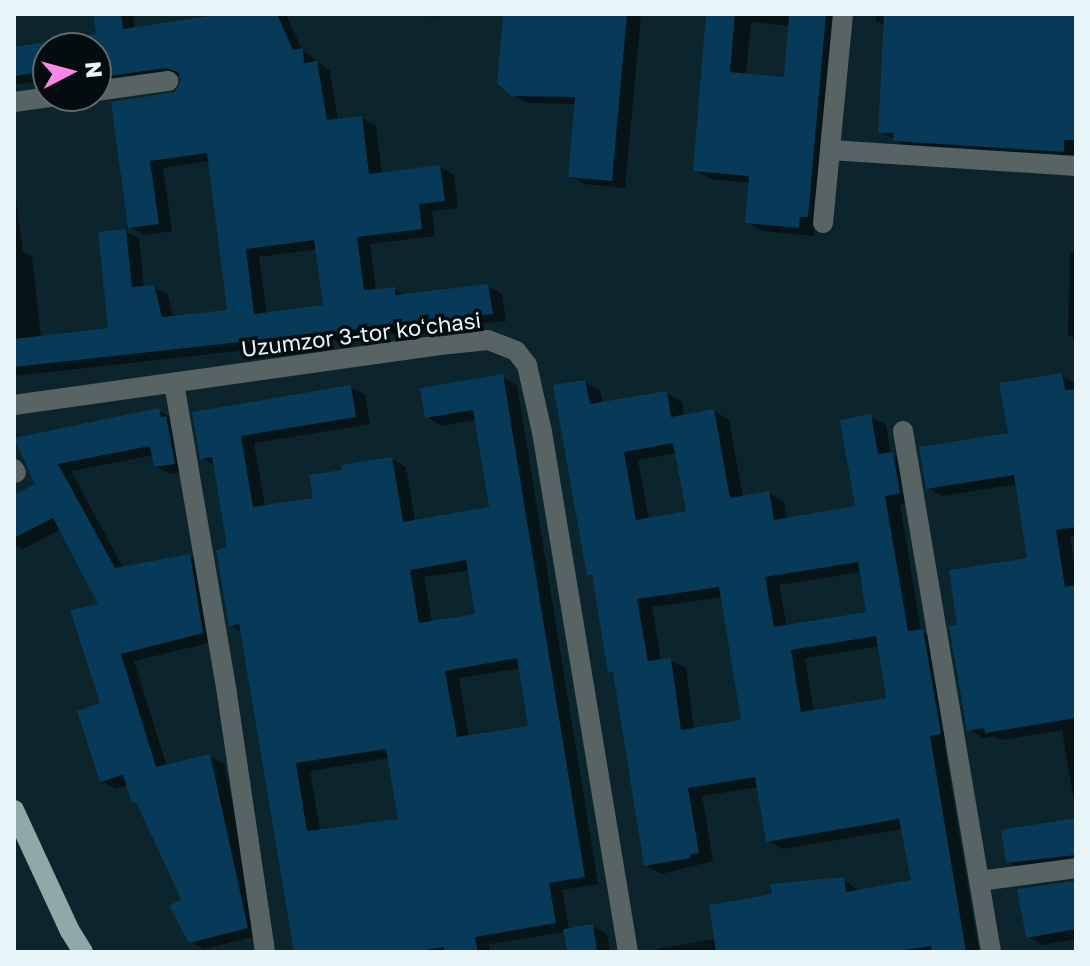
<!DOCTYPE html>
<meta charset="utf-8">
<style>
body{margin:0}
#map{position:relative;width:1090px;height:966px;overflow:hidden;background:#0c242b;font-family:"Golos Text",sans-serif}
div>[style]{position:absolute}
.shadow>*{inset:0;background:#0007}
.building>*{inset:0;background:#073a58}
.service>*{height:20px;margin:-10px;padding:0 10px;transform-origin:10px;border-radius:10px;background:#586464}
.minor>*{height:20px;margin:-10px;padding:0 10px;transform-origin:10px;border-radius:10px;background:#586464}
.primary>*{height:20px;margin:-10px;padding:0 10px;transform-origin:10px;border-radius:10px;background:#90a9a8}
span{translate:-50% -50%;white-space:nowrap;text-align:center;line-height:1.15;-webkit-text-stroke:7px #040c0f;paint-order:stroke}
.street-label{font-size:22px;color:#e8f6fa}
.frame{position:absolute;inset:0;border:16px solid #e8f6fa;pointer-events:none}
.north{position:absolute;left:32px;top:32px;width:80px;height:80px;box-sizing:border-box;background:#040c0f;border:2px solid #5f6a6d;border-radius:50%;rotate:84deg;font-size:22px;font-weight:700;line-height:32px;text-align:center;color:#e8f6fa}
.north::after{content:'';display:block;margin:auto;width:28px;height:36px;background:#fc86e3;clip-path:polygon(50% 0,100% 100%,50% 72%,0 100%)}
</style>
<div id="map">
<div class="shadow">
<div style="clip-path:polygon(evenodd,95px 14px,133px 14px,135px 29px,230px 14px,286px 14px,302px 50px,330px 71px,338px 121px,362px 118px,376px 126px,382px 175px,440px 167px,454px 175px,458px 208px,432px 211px,435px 236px,370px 244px,376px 291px,394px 289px,406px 296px,488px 286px,502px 294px,506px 321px,14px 376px,14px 183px,23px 252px,32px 257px,41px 338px,111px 330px,125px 231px,139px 239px,144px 288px,154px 287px,168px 295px,173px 318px,229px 311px,210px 161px,163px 168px,172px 231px,144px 235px,130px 227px,113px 104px,177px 93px,183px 80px,181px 75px,123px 83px,109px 75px,109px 71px,96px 73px,96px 48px,48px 48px,48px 80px,14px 85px,14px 49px,98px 36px,95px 14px,317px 249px,326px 307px,267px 315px,259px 257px,317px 249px)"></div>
<div style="clip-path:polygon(402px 14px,437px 14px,436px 17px)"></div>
<div style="clip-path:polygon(504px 14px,641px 14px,625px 188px,584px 184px,570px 176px,577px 104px,528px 103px,513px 94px)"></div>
<div style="clip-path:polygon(evenodd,708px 14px,842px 14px,814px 236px,763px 231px,747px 222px,751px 183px,711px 179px,695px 170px,708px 14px,751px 22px,790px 26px,786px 79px,746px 75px,751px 22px)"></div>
<div style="clip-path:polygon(876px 14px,1076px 14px,1076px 160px,911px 149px,880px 131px,885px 26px,876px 21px)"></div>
<div style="clip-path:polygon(1070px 252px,1076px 252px,1076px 339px,1068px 335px)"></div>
<div style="clip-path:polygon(1061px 375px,1076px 384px,1076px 536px,1070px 537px,1076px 576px,1076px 814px,1062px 730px,1001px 740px,994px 736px,983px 738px,969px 729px,1030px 559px,1017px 484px,942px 496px,928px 488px,1010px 434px)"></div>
<div style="clip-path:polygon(evenodd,502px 377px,517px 385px,598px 884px,562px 890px,569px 930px,592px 926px,607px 934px,610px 952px,569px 952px,566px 932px,489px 944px,490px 952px,295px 952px,243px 633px,231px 626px,229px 549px,216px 466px,202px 458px,194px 414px,351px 387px,365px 395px,370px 424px,254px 443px,265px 507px,315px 499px,392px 459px,406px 467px,415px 522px,491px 509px,476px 420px,441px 426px,427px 417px,502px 377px,470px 570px,477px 616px,432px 623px,424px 577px,470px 570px,502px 377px,520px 668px,530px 728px,469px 737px,459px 678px,520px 668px,502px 377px,389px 758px,400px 820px,320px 831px,310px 771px,389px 758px)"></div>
<div style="clip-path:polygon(evenodd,585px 382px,600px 391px,603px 404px,666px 393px,682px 402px,684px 416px,714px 411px,729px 420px,743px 498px,769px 493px,784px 502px,787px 520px,858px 508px,871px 417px,886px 425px,891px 454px,908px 462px,915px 501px,900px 504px,921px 631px,938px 640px,956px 743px,944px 744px,979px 952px,658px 952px,657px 949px,716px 939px,774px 896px,843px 879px,859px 891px,913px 882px,903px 829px,783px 849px,767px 840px,758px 787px,702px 796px,713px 861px,661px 874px,645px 865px,615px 675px,610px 672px,594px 578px,588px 575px,585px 382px,677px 453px,688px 513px,649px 520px,638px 460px,677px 453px,585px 382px,862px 572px,869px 613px,787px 627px,779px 585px,862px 572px,585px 382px,722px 597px,743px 721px,694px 730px,686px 668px,670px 660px,661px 661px,652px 607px,722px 597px,585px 382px,879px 646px,888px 699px,814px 712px,805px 658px,879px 646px)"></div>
<div style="clip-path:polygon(159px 411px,173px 419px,188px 471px,170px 474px,156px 466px,154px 455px,71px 471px,123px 568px,190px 556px,204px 564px,217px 641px,134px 661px,167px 767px,210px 756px,224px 764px,261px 935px,204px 949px,190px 941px,184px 900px,128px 785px,116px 789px,102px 781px,101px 606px,61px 529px,23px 549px,14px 544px,14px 497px,38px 484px,15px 440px)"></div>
<div style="clip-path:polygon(1076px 820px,1076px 864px,1023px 871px,1008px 862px)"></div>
<div style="clip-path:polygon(1076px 883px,1076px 939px,1043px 945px,1028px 937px)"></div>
</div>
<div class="building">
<div style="clip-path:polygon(evenodd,93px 14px,121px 14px,123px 29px,223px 14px,277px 14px,293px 50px,303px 48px,304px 63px,317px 61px,327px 120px,362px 116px,369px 174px,440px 165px,445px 201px,419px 204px,422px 229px,357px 237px,364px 290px,395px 287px,395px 295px,488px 284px,493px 314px,14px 367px,14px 339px,108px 328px,98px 232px,126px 229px,132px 287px,154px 285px,162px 317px,227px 310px,207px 153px,150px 161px,159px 224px,128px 228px,111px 102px,175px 92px,181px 80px,178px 72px,166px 68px,108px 76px,106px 62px,96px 63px,96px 48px,48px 48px,48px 71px,14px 76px,14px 47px,96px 34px,93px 14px,314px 240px,323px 305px,254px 314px,246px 249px,314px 240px)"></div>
<div style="clip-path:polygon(503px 14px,627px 14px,612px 181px,568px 177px,575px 97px,512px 96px,497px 84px)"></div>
<div style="clip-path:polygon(706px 14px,735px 14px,730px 72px,784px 77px,789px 14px,826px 14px,808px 217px,800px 217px,799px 228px,745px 223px,749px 176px,693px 171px)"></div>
<div style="clip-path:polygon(884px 14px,1076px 14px,1076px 140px,1064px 140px,1064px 152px,893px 141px,893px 133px,878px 133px)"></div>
<div style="clip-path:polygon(1062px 373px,1065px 390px,1076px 389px,1076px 527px,1056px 530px,1065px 587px,1076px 585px,1076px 718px,985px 733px,984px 728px,967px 731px,949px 626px,957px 625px,949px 570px,1027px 558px,1014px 475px,926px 489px,919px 447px,1008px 433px,999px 383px)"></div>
<div style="clip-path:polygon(evenodd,503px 374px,585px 877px,549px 883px,556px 923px,475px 937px,478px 952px,444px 952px,444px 947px,414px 952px,294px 952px,239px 624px,229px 627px,216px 550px,227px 547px,212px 457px,200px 459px,192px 412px,351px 385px,356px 417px,241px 436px,253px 507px,313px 498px,309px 475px,342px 470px,341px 465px,392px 457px,403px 522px,489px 507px,473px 410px,425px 418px,420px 388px,503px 374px,466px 560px,475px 614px,419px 623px,410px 570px,466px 560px,503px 374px,517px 658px,528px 726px,457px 737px,445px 671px,517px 658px,503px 374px,386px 749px,398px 819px,307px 831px,296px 763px,386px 749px)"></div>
<div style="clip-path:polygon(evenodd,585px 380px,590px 404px,667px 391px,671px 417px,714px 409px,730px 498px,769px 491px,774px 520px,855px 506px,840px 420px,871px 414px,878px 454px,893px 452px,900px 493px,885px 496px,908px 631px,923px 629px,941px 734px,930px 736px,966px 952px,932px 952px,931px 946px,892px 952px,716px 952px,709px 905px,772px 894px,770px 884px,844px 877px,846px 892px,911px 880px,899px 819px,766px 842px,755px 777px,688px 788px,699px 853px,690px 855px,690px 858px,644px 866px,613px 672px,608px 673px,592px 575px,587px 576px,553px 385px,585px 380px,673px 443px,686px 511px,636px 520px,624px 452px,673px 443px,585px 380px,858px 562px,866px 612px,774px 627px,765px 577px,858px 562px,585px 380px,719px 587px,741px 720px,681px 730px,671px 658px,648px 661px,637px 599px,719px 587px,585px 380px,876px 636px,886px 698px,801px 712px,791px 650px,876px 636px)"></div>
<div style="clip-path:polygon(159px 408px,161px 417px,166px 416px,175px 464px,154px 467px,150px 446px,58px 464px,115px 568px,190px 554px,203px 633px,121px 654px,156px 767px,210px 754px,248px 928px,189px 943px,169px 906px,181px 899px,136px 802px,132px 803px,123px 775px,100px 782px,77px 711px,100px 703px,70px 610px,98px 604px,53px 518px,14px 538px,14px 495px,35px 484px,14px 438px)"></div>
<div style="clip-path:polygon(1076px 818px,1076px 855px,1006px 863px,1001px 830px)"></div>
<div style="clip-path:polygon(1076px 881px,1076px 929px,1026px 938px,1017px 889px)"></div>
<div style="clip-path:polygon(593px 924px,597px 952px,567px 952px,563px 929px)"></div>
</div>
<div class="service">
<div style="left:843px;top:14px;width:137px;rotate:95.5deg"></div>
<div style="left:830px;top:150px;width:247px;rotate:3.7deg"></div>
<div style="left:823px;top:223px;width:73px;rotate:-84.5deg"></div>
<div style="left:14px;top:469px;width:4px;rotate:63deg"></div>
</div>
<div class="minor">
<div style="left:96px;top:91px;width:73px;rotate:-7.9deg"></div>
<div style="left:14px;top:102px;width:43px;rotate:-7.9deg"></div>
<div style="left:174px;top:383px;width:315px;rotate:80.3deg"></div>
<div style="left:227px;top:694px;width:261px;rotate:81.6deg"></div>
<div style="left:14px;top:405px;width:430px;rotate:-8deg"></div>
<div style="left:440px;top:345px;width:48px;rotate:-5.9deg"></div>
<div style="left:488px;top:340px;width:30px;rotate:21deg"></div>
<div style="left:516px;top:351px;width:18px;rotate:52deg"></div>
<div style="left:527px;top:365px;width:69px;rotate:77.4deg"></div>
<div style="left:542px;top:432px;width:527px;rotate:80.61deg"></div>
<div style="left:903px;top:431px;width:528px;rotate:80.41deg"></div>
<div style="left:979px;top:881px;width:98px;rotate:-7.6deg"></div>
</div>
<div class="primary">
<div style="left:14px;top:810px;width:133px;rotate:65.2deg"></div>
<div style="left:70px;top:931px;width:25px;rotate:58deg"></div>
</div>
<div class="street-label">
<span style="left:361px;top:334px;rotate:-7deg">Uzumzor 3-tor koʻchasi</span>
</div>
<div class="frame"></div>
<div class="north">N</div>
</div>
